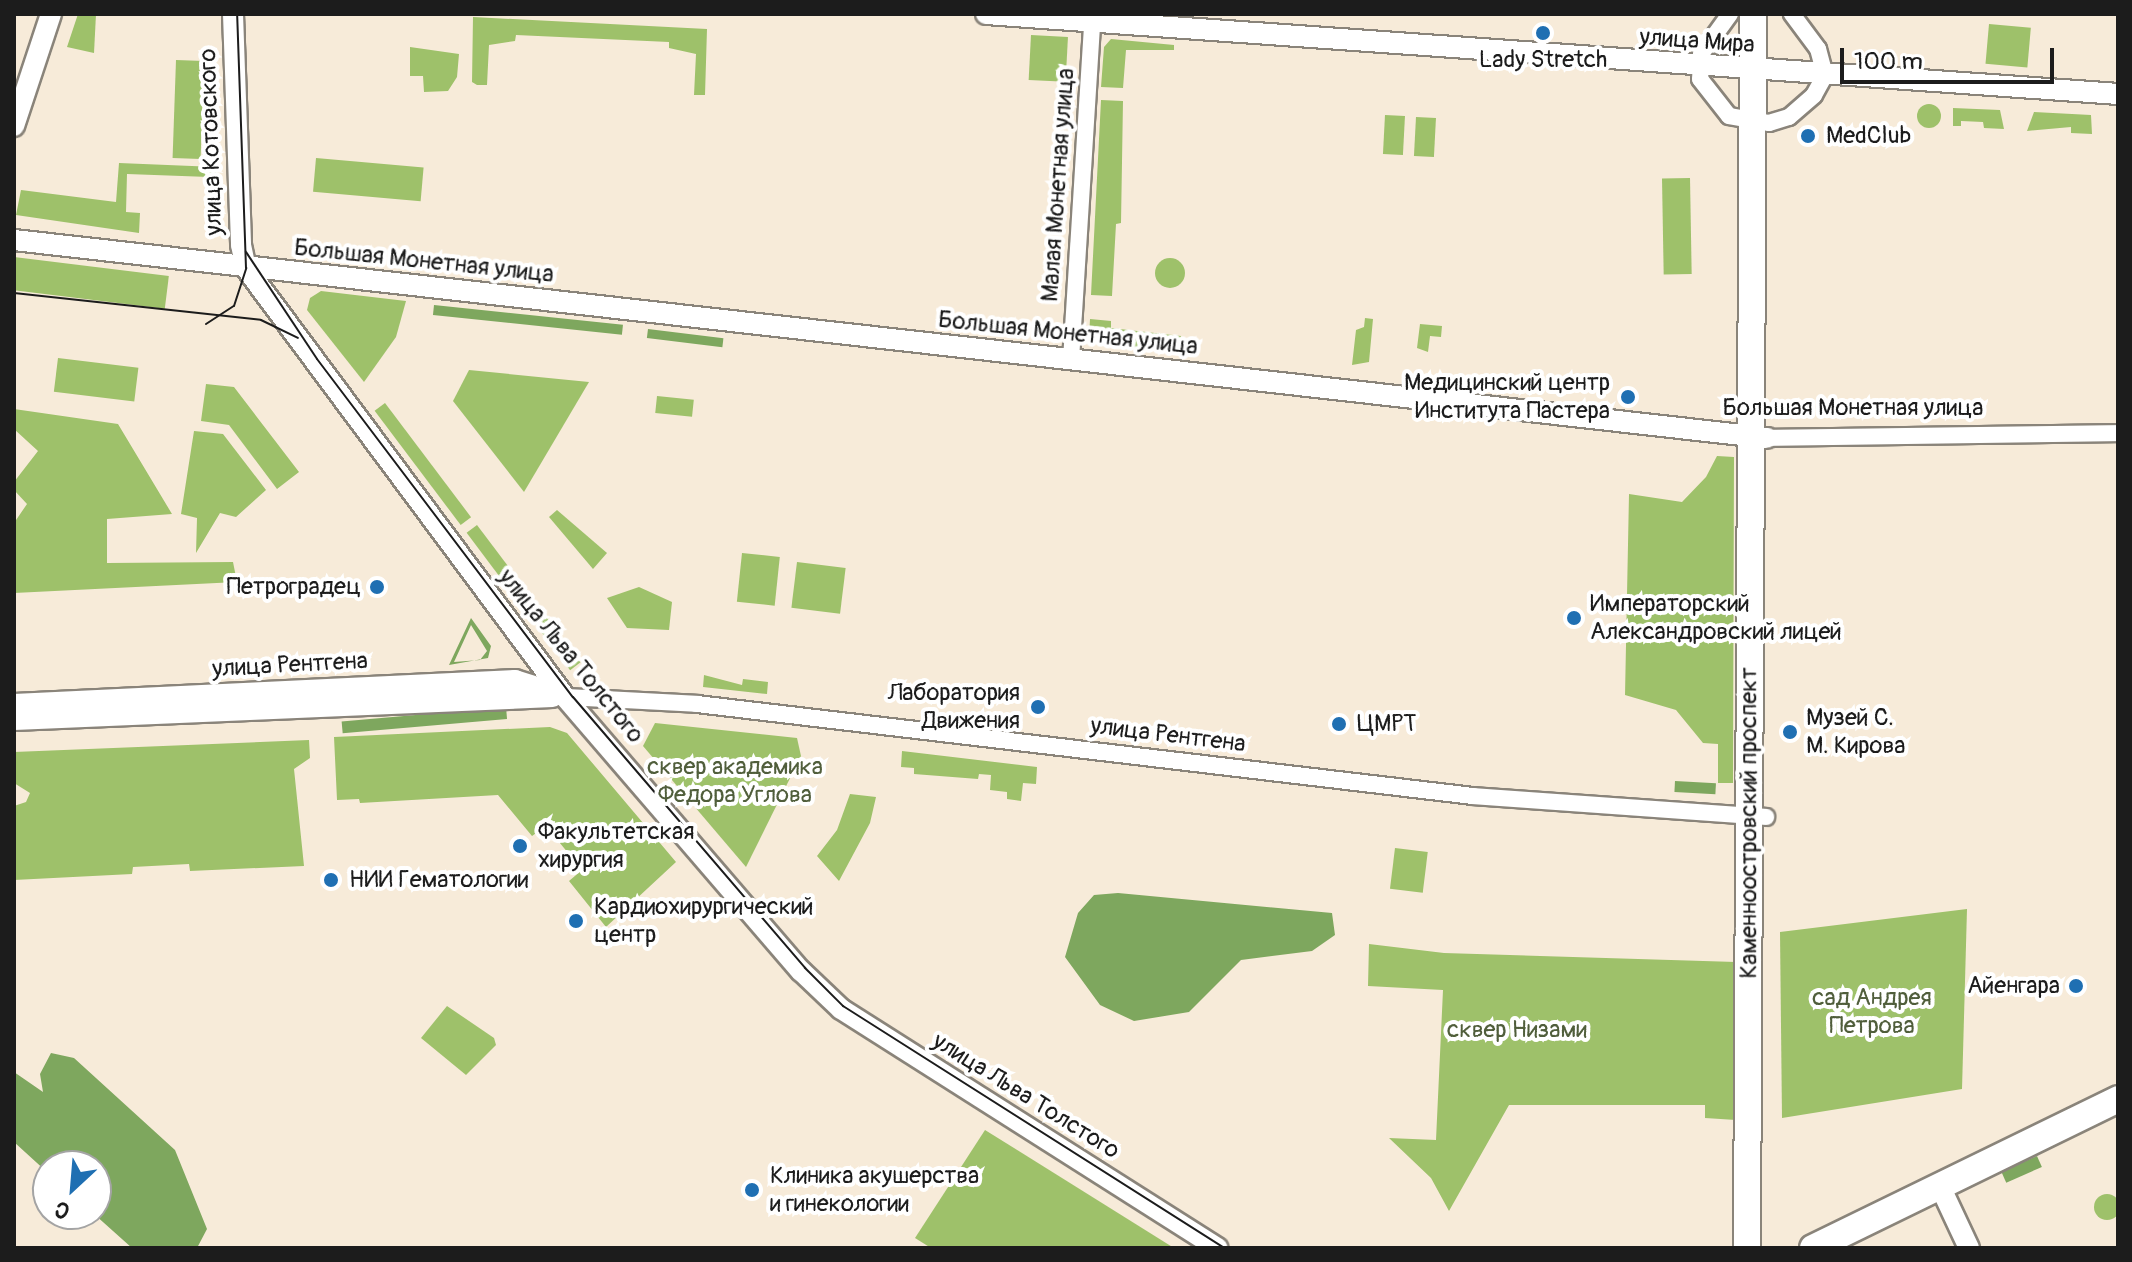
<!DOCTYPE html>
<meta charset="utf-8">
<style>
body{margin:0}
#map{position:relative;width:2132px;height:1262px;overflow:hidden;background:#f7ebd9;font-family:Pangolin,sans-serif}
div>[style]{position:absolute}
.green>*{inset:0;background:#9ec16a;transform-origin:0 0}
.round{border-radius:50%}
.forest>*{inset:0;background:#7ea75e;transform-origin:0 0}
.roads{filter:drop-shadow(2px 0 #8a847a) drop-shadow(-2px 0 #8a847a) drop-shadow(0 2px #8a847a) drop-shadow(0 -2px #8a847a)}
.minor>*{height:16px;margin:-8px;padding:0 8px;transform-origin:8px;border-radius:8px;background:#fff}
.tertiary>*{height:20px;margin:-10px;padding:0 10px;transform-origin:10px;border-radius:10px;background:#fff}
.primary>*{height:26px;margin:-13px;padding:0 13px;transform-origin:13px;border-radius:13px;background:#fff}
.tram>*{height:2px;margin:-1px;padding:0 1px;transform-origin:1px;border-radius:1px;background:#1c1c1c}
.dots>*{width:22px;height:22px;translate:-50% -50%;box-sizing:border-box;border:4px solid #fff;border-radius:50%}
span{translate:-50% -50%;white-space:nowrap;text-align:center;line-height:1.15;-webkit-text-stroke:8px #fff;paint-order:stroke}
.street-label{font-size:24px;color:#1c1c1c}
.poi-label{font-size:24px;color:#1c1c1c}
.left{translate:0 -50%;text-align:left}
.right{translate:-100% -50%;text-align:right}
.park-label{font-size:24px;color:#505e3b}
.frame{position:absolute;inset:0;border:16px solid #1c1c1c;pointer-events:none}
.north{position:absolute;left:32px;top:1150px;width:80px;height:80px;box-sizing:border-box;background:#fff;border:2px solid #a4a4a4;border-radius:50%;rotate:206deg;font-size:22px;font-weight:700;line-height:32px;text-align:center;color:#1c1c1c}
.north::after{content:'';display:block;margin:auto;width:28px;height:36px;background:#1f6fb2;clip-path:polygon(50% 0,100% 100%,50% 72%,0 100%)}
.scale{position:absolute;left:1840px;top:48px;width:214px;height:36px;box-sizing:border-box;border:4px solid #1c1c1c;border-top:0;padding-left:10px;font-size:24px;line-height:28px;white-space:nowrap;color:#1c1c1c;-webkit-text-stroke:6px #fff;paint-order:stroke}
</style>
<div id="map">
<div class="green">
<div style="clip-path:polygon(78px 14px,96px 14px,94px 53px,67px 47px)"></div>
<div style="clip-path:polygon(473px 17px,707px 29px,705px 95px,694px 95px,696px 54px,669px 48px,669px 42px,516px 35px,515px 41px,489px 45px,487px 85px,477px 85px,472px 82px)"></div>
<div style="left:1989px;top:24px;width:42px;height:40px;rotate:5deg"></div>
<div style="left:1031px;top:35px;width:37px;height:45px;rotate:3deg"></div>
<div style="clip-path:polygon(1111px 39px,1174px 45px,1174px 50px,1126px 50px,1123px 88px,1101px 87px,1104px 47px)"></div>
<div style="clip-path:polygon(410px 47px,459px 54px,457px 77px,448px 91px,424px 92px,423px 76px,410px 76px)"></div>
<div style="left:176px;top:60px;width:28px;height:98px;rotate:2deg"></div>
<div style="clip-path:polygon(1101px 100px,1123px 101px,1121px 223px,1116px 224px,1112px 296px,1091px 295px)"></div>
<div class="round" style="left:1917px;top:104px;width:24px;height:24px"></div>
<div style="clip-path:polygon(1953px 108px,2000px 110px,2004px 129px,1984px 128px,1983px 122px,1961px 121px,1961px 126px,1953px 126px)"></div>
<div style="clip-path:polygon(2034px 112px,2091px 115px,2092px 134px,2071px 133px,2071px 127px,2027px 131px)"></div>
<div style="left:1385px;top:115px;width:20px;height:39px;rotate:3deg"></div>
<div style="left:1416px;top:117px;width:20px;height:39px;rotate:3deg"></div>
<div style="left:316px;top:158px;width:108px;height:34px;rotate:5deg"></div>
<div style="clip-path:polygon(119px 163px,216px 167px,216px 191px,210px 191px,209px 177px,127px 174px,126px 212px,140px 213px,139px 233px,16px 215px,21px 190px,116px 202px)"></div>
<div style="left:1690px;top:178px;width:96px;height:28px;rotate:89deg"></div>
<div style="left:14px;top:257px;width:156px;height:33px;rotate:7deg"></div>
<div class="round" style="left:1155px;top:258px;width:30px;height:30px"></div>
<div style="clip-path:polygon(321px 291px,406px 301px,396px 337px,364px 382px,307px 310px,310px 298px)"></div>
<div style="clip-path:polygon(1365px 318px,1373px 319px,1369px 362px,1352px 365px,1356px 330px,1364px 327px)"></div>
<div style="clip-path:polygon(1090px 319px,1111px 321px,1111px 328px,1181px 336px,1179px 353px,1098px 344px,1098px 338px,1089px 337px)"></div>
<div style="clip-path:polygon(1420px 324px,1442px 326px,1441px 337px,1430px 336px,1428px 352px,1417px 348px)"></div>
<div style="left:58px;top:358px;width:81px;height:34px;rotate:7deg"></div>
<div style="clip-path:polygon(469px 370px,589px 382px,524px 492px,453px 401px)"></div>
<div style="clip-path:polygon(206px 384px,234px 387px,299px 472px,277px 489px,229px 425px,201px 421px)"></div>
<div style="left:657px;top:396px;width:37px;height:17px;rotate:6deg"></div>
<div style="left:385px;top:403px;width:143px;height:13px;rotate:53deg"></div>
<div style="clip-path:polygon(14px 409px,118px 424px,172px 514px,107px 519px,107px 563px,233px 562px,237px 582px,14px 593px,14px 523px,27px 504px,14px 490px,14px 482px,38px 451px,14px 429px)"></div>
<div style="clip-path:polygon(194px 431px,223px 434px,266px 490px,236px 517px,220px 513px,196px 553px,197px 518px,181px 514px)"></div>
<div style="clip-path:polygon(1717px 456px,1734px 457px,1733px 783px,1718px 783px,1718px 744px,1703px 743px,1676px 710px,1625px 695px,1629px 494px,1682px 502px,1706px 477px)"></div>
<div style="clip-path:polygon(557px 510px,607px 553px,593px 569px,549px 517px)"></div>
<div style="left:477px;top:525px;width:172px;height:13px;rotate:53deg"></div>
<div style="left:742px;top:553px;width:38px;height:49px;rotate:6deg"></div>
<div style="left:797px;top:562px;width:49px;height:46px;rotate:7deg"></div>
<div style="clip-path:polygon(639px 587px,672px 602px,669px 630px,627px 628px,607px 598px)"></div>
<div style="clip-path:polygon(704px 675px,742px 685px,743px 679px,768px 682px,767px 694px,703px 687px)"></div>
<div style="clip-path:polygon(655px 723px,797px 738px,801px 756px,746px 867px,643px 746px)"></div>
<div style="clip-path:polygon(550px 727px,567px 733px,676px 862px,606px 927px,569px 881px,582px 870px,546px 826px,532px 836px,498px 795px,360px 803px,359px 799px,337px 800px,334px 737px)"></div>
<div style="clip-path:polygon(309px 740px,310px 758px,294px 769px,304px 866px,190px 871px,189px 864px,133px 867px,132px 874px,14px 880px,14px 806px,26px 802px,30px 793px,14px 783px,14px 752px)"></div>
<div style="clip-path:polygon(902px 751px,1037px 767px,1036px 784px,1023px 783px,1021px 801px,1007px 799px,1007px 792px,990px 790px,991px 775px,979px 774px,978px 779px,914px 774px,914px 768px,901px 767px)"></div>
<div style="clip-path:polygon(850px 794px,876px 797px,870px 823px,839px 881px,817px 856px,837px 830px)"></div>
<div style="left:1395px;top:848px;width:33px;height:41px;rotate:7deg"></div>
<div style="clip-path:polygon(1967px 909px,1962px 1089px,1782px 1118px,1780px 932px)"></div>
<div style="clip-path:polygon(1369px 944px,1444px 953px,1736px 962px,1736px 1120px,1705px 1118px,1705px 1105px,1509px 1105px,1449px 1211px,1431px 1178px,1389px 1138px,1436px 1140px,1443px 990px,1368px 986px)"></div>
<div style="clip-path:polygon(447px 1006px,494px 1038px,496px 1045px,466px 1075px,421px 1038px)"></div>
<div style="clip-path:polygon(985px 1130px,1174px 1248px,931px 1248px,915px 1238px)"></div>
<div class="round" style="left:2094px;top:1194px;width:26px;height:26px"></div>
</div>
<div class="forest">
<div style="left:434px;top:305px;width:190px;height:10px;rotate:6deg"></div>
<div style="left:648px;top:329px;width:76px;height:9px;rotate:7deg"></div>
<div style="clip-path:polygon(evenodd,471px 618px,491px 646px,488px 658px,449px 665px,471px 618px,471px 625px,487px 651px,480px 660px,454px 662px,471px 625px)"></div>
<div style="left:506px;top:707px;width:12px;height:165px;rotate:85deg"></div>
<div style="left:1675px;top:781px;width:41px;height:11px;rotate:3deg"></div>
<div style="clip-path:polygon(1118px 893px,1332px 913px,1335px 935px,1312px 951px,1241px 960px,1189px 1012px,1134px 1021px,1100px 1005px,1065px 957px,1078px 913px,1094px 895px)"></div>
<div style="clip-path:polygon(51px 1053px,74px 1058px,175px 1150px,207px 1229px,197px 1248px,132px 1248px,94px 1214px,96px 1166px,48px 1166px,48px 1173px,14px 1142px,14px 1072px,43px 1092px,40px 1074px)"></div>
<div style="left:2037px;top:1156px;width:12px;height:39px;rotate:66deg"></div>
</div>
<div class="roads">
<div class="minor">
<div style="left:1730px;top:14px;width:49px;rotate:125.9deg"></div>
<div style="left:1701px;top:54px;width:25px;rotate:92deg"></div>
<div style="left:1700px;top:79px;width:47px;rotate:51.9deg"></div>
<div style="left:1729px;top:116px;width:41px;rotate:9.9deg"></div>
<div style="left:1769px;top:123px;width:21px;rotate:-17deg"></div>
<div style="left:1789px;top:117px;width:33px;rotate:-41deg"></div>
<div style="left:1814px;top:95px;width:23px;rotate:-61deg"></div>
<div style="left:1825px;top:75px;width:27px;rotate:-105deg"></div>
<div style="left:1818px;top:49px;width:44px;rotate:-126.6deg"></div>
<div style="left:1071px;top:360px;width:347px;rotate:-86.4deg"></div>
<div style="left:1767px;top:438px;width:351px;rotate:-0.8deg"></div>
<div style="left:565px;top:697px;width:132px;rotate:3deg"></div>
<div style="left:697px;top:704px;width:781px;rotate:6.76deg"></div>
<div style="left:1473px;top:796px;width:294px;rotate:4.1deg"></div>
</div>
<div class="tertiary">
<div style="left:233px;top:14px;width:231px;rotate:88deg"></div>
<div style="left:241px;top:245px;width:24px;rotate:78deg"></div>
<div style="left:246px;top:268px;width:535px;rotate:53.37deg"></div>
<div style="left:565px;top:697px;width:362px;rotate:49.3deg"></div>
<div style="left:801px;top:971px;width:55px;rotate:43.5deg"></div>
<div style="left:841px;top:1009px;width:446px;rotate:32.4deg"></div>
<div style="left:986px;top:14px;width:1135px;rotate:4.04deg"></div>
<div style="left:14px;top:126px;width:118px;rotate:-71.7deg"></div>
<div style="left:14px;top:240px;width:1764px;rotate:6.44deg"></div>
<div style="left:14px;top:704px;width:502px;rotate:-2.74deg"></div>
<div style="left:515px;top:680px;width:49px;rotate:17.7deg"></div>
<div style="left:14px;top:720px;width:539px;rotate:-2.44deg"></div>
<div style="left:1939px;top:1184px;width:71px;rotate:64.9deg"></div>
</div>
<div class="primary">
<div style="left:1747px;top:1248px;width:1234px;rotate:-89.72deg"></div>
<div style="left:1813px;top:1248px;width:339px;rotate:-26deg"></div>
</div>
</div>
<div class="tram">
<div style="left:246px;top:252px;width:128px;rotate:56.4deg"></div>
<div style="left:317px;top:359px;width:424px;rotate:52.9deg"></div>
<div style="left:573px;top:697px;width:357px;rotate:49.4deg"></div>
<div style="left:805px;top:968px;width:54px;rotate:45deg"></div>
<div style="left:843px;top:1006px;width:451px;rotate:32.4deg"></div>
<div style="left:14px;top:293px;width:248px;rotate:6.2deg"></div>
<div style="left:261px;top:320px;width:41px;rotate:25.9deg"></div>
<div style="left:206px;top:324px;width:33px;rotate:-33deg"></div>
<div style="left:234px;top:306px;width:40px;rotate:-72deg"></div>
<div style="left:246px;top:268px;width:254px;rotate:-92deg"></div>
</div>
<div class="dots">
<div style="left:1543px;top:33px;background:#1f6fb2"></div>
<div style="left:1808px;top:136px;background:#1f6fb2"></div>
<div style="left:1628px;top:397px;background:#1f6fb2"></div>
<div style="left:377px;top:587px;background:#1f6fb2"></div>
<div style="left:1574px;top:618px;background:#1f6fb2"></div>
<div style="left:1038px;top:707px;background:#1f6fb2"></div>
<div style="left:1339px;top:724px;background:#1f6fb2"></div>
<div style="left:1790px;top:732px;background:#1f6fb2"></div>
<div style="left:520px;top:846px;background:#1f6fb2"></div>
<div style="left:331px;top:880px;background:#1f6fb2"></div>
<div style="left:576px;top:921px;background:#1f6fb2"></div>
<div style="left:2076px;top:986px;background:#1f6fb2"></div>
<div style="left:752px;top:1190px;background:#1f6fb2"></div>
</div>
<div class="street-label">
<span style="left:1697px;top:41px;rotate:4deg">улица Мира</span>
<span style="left:211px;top:142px;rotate:-92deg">улица Котовского</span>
<span style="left:1058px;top:185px;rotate:-86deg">Малая Монетная улица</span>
<span style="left:424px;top:261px;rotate:6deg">Большая Монетная улица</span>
<span style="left:1068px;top:333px;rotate:6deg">Большая Монетная улица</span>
<span style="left:1853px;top:408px">Большая Монетная улица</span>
<span style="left:571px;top:656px;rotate:51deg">улица Льва Толстого</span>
<span style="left:290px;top:665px;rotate:-3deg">улица Рентгена</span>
<span style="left:1168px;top:735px;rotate:7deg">улица Рентгена</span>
<span style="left:1749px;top:823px;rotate:-90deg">Каменноостровский проспект</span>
<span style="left:1026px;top:1096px;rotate:32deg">улица Льва Толстого</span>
</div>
<div class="poi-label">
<span style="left:1543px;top:60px">Lady Stretch</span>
<span class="left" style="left:1826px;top:136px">MedClub</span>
<span class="right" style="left:1610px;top:397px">Медицинский центр<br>Института Пастера</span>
<span class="right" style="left:361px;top:587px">Петроградец</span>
<span class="left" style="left:1590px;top:618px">Императорский<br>Александровский лицей</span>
<span class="right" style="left:1020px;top:707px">Лаборатория<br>Движения</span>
<span class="left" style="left:1806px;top:732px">Музей С.<br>М. Кирова</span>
<span class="left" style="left:1357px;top:724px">ЦМРТ</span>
<span class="left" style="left:538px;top:846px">Факультетская<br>хирургия</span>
<span class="left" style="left:349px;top:880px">НИИ Гематологии</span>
<span class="left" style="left:594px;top:921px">Кардиохирургический<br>центр</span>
<span class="right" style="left:2060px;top:986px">Айенгара</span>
<span class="left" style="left:770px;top:1190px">Клиника акушерства<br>и гинекологии</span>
</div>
<div class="park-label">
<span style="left:735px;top:781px">сквер академика<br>Федора Углова</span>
<span style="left:1872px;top:1012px">сад Андрея<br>Петрова</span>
<span style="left:1517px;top:1030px">сквер Низами</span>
</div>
<div class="frame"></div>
<div class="north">С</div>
<div class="scale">100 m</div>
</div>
